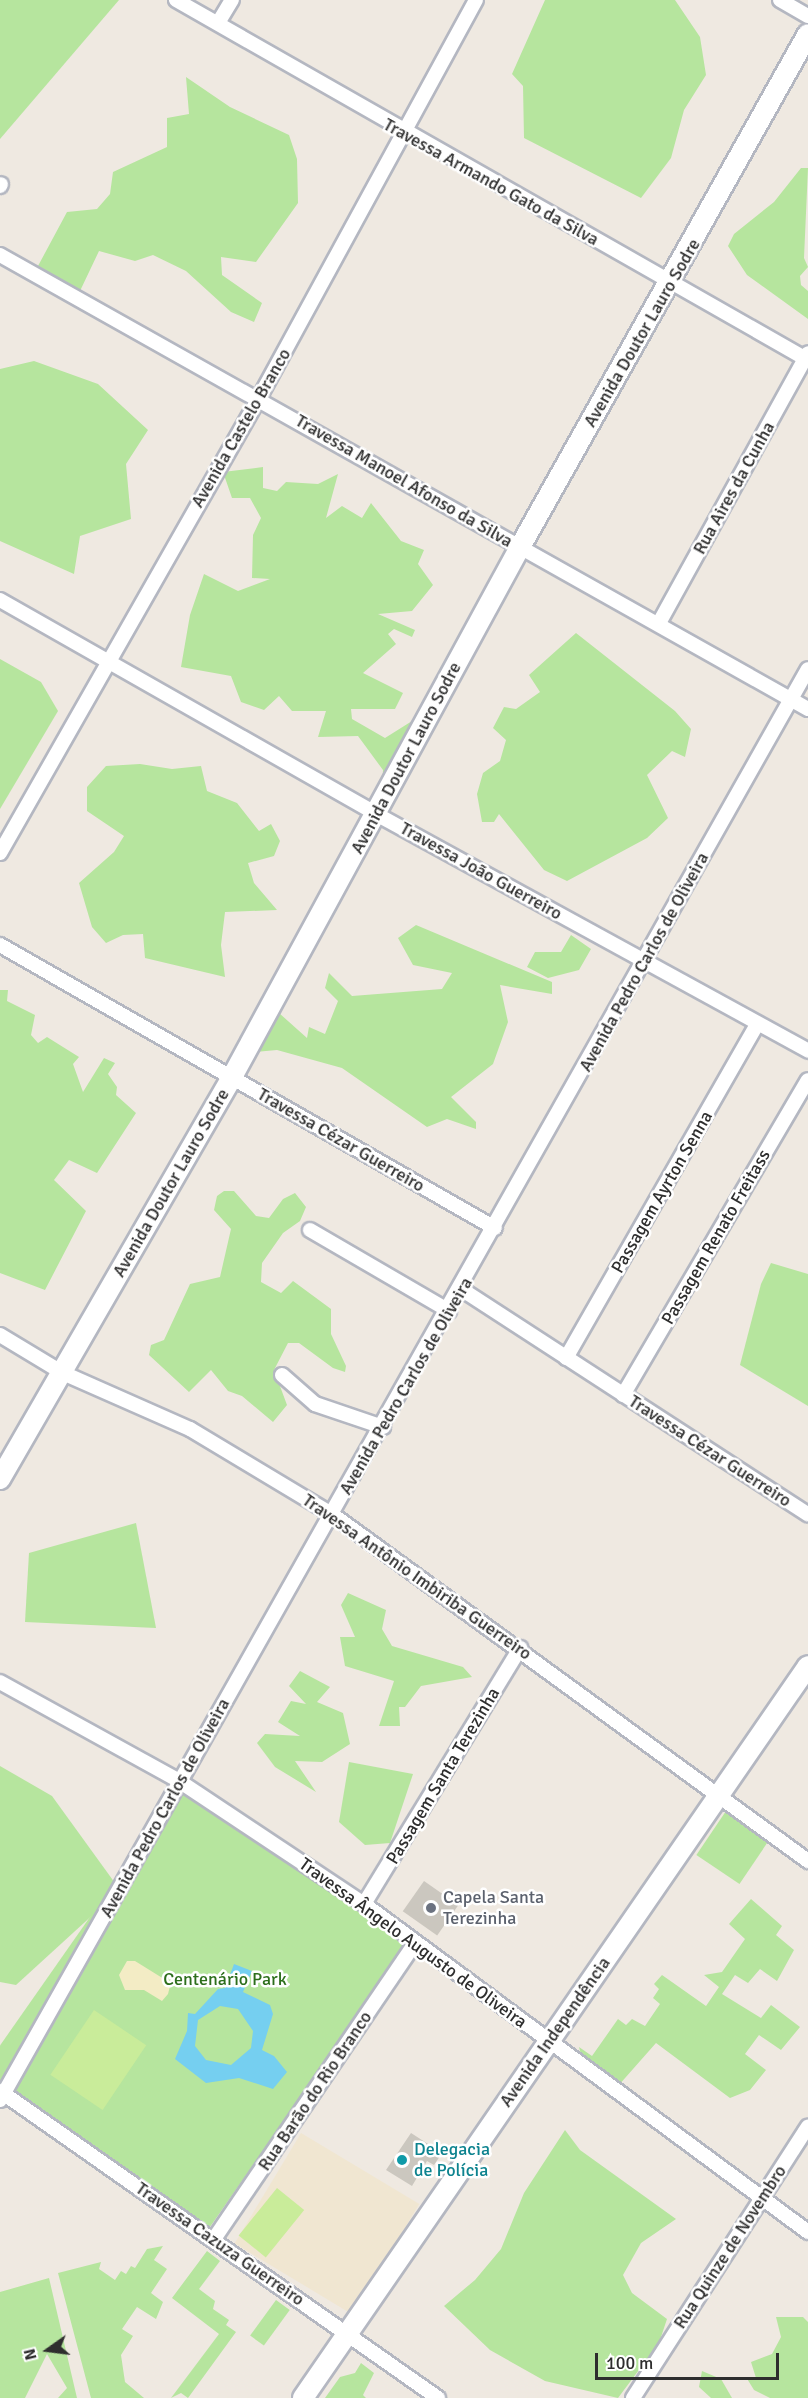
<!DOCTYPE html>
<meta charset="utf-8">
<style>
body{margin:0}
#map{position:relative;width:808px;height:2398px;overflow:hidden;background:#efe9e1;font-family:Signika,sans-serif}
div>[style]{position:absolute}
.education>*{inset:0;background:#f0e6d1;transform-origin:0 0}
.green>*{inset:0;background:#b6e59e;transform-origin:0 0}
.sand>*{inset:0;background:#f3ecc5}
.pitch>*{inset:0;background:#c9ec9a;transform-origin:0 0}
.water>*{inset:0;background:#75cff0}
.building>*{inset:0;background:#cbc7bf;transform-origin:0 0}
.roads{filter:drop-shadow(2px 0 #b4b7c1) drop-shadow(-2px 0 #b4b7c1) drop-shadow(0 2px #b4b7c1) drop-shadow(0 -2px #b4b7c1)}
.street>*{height:14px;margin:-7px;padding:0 7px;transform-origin:7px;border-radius:7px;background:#fff}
.secondary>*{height:20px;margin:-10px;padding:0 10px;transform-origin:10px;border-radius:10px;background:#fff}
.dots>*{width:16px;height:16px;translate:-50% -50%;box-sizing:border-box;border:3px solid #fff;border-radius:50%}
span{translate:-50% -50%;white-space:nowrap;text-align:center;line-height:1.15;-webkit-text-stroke:5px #fff;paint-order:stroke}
.street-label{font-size:18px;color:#2e2e2e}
.worship-label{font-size:18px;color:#5b616d}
.left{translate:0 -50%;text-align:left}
.park-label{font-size:18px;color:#2c6e1b}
.culture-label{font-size:18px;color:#0d838f}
.north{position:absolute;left:18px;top:2320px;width:60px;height:60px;-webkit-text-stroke:4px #fff;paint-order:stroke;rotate:256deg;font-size:16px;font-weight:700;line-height:24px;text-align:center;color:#2e2e2e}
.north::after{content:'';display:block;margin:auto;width:21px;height:27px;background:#2e2e2e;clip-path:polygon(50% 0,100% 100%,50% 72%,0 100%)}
.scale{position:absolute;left:595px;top:2353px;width:184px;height:27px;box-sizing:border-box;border:3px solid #2e2e2e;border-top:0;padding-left:8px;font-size:18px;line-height:21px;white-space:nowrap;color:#2e2e2e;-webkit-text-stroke:4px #fff;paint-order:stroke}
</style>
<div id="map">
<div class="education">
<div style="left:301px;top:2133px;width:138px;height:129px;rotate:31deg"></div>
</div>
<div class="green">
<div style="clip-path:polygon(0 0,119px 0,0 139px)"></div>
<div style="clip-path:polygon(545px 0,675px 0,700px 37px,706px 75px,684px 110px,671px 158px,641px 198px,524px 138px,523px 86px,512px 74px)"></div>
<div style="clip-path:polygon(186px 77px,230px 107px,289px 135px,297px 159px,298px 203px,256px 262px,221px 257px,222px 275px,262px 303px,254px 322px,231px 312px,186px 271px,153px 255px,135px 261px,99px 251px,80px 291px,38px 266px,67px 212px,97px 209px,110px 194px,113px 172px,167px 147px,167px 118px,189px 114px)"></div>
<div style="clip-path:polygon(801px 168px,808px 168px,804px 258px,808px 267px,800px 276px,801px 285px,808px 291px,808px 319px,747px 275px,728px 246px,734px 234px,774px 202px)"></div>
<div style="clip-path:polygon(34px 361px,98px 384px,148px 430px,126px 464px,131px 519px,80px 536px,74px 574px,0 541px,0 369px)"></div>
<div style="clip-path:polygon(263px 467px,263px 488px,277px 491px,286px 482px,318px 484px,338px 474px,326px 518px,342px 506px,362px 518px,371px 503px,401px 541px,424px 550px,418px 564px,433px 585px,412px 611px,378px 614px,415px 630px,412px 637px,394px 629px,388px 634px,396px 644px,363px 673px,403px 693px,395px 709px,351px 709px,352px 719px,385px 738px,420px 716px,382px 788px,383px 770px,358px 736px,318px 737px,326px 711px,292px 711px,279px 696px,264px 710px,241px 702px,231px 676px,181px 667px,190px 615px,204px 574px,238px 591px,270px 579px,252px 578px,253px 535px,261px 518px,250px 498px,232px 498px,223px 472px)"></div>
<div style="clip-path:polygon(576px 633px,675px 711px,691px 729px,685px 757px,672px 751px,647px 775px,668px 818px,647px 838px,567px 881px,544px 870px,499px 814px,494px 822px,482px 822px,477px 794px,483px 773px,500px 761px,506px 740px,493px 728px,504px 707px,516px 709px,540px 692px,529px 675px)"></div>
<div style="clip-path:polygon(0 659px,41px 682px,58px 711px,0 809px)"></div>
<div style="clip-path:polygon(140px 764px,172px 769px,201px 766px,207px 791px,237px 803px,259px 831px,271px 824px,280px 841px,274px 856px,248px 863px,254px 883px,277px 910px,225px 912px,221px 945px,225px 977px,145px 958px,143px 934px,123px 935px,106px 943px,92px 927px,79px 883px,114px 852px,124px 836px,87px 811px,87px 787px,106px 766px)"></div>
<div style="clip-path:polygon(416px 925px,552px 982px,552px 994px,500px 985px,508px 1022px,493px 1064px,451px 1097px,476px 1122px,476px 1129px,447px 1119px,427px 1127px,342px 1068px,277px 1050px,255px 1052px,279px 1013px,307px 1038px,309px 1027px,325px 1034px,338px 1001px,325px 988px,329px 973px,352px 996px,442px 989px,452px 973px,413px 965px,398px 938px)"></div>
<div style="clip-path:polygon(571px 935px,591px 949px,579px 970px,548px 978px,527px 967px,535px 952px,561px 952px)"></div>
<div style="clip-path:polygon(0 990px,8px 990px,7px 1001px,35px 1015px,31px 1035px,38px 1043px,47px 1037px,79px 1057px,73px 1064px,83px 1092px,104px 1058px,115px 1063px,108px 1074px,117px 1087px,116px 1095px,136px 1113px,97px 1173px,69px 1160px,54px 1180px,86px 1211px,45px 1290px,0 1273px)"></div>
<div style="clip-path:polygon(224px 1191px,234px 1191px,256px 1216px,269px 1218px,283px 1199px,295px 1193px,306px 1207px,300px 1221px,283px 1233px,262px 1263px,261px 1282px,281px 1293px,293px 1281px,331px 1309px,331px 1334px,346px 1366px,345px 1372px,333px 1368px,299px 1343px,288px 1343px,274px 1370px,287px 1405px,273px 1422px,242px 1396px,228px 1391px,211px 1370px,189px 1392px,149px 1355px,151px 1345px,164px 1340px,190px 1284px,220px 1277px,231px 1229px,214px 1210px,217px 1196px)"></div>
<div style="clip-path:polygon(771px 1263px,808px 1274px,808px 1406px,740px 1365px,761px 1284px)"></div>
<div style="clip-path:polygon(136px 1523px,156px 1628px,25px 1622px,29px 1553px)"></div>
<div style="clip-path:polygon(348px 1593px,386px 1610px,382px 1629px,392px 1646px,463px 1667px,472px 1677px,421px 1686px,405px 1707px,399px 1707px,400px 1726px,379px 1726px,394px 1681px,345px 1666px,340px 1637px,355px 1637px,341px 1605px)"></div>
<div style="clip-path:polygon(300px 1671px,330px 1687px,317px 1702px,343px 1713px,350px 1744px,322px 1762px,295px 1761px,316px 1792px,275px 1767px,257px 1743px,265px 1734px,300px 1736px,278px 1722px,291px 1701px,306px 1704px,289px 1686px)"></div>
<div style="clip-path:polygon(349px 1762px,413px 1774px,390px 1843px,365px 1845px,339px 1822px)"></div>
<div style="clip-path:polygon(0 1766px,52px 1796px,120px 1890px,16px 1985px,0 1982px)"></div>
<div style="left:181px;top:1787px;width:276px;height:349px;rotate:35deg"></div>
<div style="left:726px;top:1811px;width:52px;height:53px;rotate:34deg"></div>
<div style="clip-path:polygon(751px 1899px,782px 1926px,776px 1935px,794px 1950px,777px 1981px,760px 1969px,748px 1983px,735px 1975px,722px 1994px,761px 2018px,771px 2005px,800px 2027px,781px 2050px,759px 2035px,745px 2054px,766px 2070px,750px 2090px,730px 2098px,656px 2043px,618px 2086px,583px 2063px,579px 2047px,592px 2056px,618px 2019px,626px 2025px,632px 2019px,645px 2026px,660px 2004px,653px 1998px,659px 1989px,654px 1984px,662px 1975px,706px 2006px,719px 1987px,704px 1975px,722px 1972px,745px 1939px,729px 1924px)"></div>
<div style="clip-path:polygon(565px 2130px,580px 2150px,676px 2219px,641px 2243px,623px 2275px,632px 2293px,667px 2319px,659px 2343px,618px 2398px,545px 2381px,490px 2350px,444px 2306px,475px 2280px,501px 2249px,524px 2193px)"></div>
<div style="clip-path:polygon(163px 2246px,154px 2260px,167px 2269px,151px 2293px,163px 2302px,156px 2319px,137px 2307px,122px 2329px,133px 2336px,121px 2355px,125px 2382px,144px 2398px,91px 2398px,58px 2273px,101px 2262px,99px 2269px,115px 2280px,121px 2271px,126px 2274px,131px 2266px,135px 2268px,147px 2249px)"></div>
<div style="clip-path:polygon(207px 2251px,220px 2261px,199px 2289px,215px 2301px,213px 2309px,229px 2320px,226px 2325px,236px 2332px,188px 2398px,181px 2393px,171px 2398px,219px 2334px,172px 2298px)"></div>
<div style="clip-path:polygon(49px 2278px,77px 2398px,58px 2398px,67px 2388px,47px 2354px,25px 2398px,0 2398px,0 2292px)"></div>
<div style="left:276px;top:2300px;width:17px;height:44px;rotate:36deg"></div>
<div style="clip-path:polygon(776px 2317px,803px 2317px,808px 2322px,808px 2398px,770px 2398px,754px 2390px,746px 2377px,756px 2378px,751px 2362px,772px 2354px,781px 2337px)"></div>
<div style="clip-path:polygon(361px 2363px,374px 2373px,363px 2395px,366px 2398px,325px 2398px,340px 2377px,355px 2373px)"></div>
<div style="clip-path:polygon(702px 2371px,721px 2379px,732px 2398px,711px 2398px,699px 2387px)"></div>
</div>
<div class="sand">
<div style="clip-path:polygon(127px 1961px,135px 1961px,164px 1979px,170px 1986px,168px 1994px,162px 2001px,144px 1990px,125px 1990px,119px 1975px)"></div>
</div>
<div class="pitch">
<div style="left:94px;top:2010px;width:63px;height:78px;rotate:34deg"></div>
<div style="left:277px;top:2188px;width:35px;height:61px;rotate:39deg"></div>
</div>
<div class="water">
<div style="clip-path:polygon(evenodd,234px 1964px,252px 1971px,243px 1992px,270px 2005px,273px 2014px,262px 2050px,274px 2056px,287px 2072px,273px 2089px,239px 2078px,206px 2083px,175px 2059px,187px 2031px,188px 2013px,195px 2014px,218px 1989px,225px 1988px,234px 1964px,220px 2006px,238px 2009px,253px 2031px,251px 2048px,231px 2065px,206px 2060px,195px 2046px,198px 2020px,220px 2006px)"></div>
</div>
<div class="building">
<div style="left:424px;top:1881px;width:42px;height:37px;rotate:35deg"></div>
<div style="clip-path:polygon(411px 2133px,442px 2153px,434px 2165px,427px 2161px,412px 2186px,386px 2170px)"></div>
</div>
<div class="roads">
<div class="street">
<div style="left:176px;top:0;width:727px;rotate:29.67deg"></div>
<div style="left:780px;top:0;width:32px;rotate:30deg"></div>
<div style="left:218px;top:23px;width:27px;rotate:-59deg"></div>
<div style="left:0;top:186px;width:2px;rotate:-63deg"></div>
<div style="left:0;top:255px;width:927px;rotate:29.33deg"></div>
<div style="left:0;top:600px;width:433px;rotate:29.6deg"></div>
<div style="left:376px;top:814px;width:493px;rotate:28.7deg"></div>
<div style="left:659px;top:623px;width:308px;rotate:-61.1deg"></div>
<div style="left:0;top:853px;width:524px;rotate:-60.35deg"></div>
<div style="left:259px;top:398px;width:453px;rotate:-61.4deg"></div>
<div style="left:0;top:945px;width:570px;rotate:29.76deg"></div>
<div style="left:310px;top:1230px;width:161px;rotate:30.2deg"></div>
<div style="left:461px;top:1289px;width:414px;rotate:33deg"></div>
<div style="left:0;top:1335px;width:74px;rotate:31.1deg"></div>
<div style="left:63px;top:1373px;width:139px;rotate:23.8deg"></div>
<div style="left:190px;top:1429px;width:167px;rotate:31deg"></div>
<div style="left:333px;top:1515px;width:588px;rotate:36.07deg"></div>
<div style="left:566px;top:1358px;width:384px;rotate:-60.2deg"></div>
<div style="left:282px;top:1375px;width:44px;rotate:41.3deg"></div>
<div style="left:315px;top:1404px;width:72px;rotate:18.7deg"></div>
<div style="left:623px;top:1395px;width:365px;rotate:-59.6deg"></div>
<div style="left:0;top:1682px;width:205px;rotate:28.9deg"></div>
<div style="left:179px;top:1781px;width:222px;rotate:33.6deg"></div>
<div style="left:364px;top:1904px;width:552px;rotate:36.45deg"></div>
<div style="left:364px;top:1904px;width:300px;rotate:-58.6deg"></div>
<div style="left:0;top:2091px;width:535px;rotate:35.03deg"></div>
<div style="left:0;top:2100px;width:1643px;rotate:-60.55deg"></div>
<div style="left:214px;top:2239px;width:358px;rotate:-55.8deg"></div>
<div style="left:633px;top:2398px;width:323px;rotate:-57.2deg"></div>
</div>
<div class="secondary">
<div style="left:0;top:1479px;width:464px;rotate:-60deg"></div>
<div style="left:232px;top:1077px;width:603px;rotate:-61.48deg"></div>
<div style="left:520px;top:547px;width:588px;rotate:-60.69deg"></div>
<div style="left:303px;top:2398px;width:889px;rotate:-55.4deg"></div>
</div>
</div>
<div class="dots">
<div style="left:431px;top:1908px;background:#6b7280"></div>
<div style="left:402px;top:2160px;background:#0f9aa8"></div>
</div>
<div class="street-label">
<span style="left:491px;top:182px;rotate:29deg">Travessa Armando Gato da Silva</span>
<span style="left:642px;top:333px;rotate:-60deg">Avenida Doutor Lauro Sodre</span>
<span style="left:241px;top:428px;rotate:-60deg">Avenida Castelo Branco</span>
<span style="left:404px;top:481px;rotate:30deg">Travessa Manoel Afonso da Silva</span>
<span style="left:734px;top:488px;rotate:-61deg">Rua Aires da Cunha</span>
<span style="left:406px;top:758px;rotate:-62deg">Avenida Doutor Lauro Sodre</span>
<span style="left:481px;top:871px;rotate:29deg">Travessa João Guerreiro</span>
<span style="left:644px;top:962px;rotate:-61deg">Avenida Pedro Carlos de Oliveira</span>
<span style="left:341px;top:1140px;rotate:30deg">Travessa Cézar Guerreiro</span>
<span style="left:171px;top:1183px;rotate:-60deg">Avenida Doutor Lauro Sodre</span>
<span style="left:662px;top:1192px;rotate:-60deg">Passagem Ayrton Senna</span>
<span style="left:716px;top:1237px;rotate:-60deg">Passagem Renato Freitass</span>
<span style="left:406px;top:1386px;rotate:-60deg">Avenida Pedro Carlos de Oliveira</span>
<span style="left:710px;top:1451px;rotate:33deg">Travessa Cézar Guerreiro</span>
<span style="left:417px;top:1577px;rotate:35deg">Travessa Antônio Imbiriba Guerreiro</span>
<span style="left:443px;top:1776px;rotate:-59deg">Passagem Santa Terezinha</span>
<span style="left:165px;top:1808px;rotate:-61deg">Avenida Pedro Carlos de Oliveira</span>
<span style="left:413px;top:1943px;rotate:36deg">Travessa Ângelo Augusto de Oliveira</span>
<span style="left:555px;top:2032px;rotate:-55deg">Avenida Independência</span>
<span style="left:315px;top:2091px;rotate:-56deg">Rua Barão do Rio Branco</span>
<span style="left:220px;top:2244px;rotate:35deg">Travessa Cazuza Guerreiro</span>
<span style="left:730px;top:2247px;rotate:-57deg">Rua Quinze de Novembro</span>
</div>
<div class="worship-label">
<span class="left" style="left:443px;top:1908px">Capela Santa<br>Terezinha</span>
</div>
<div class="park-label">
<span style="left:225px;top:1979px">Centenário Park</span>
</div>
<div class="culture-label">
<span class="left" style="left:414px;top:2160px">Delegacia<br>de Polícia</span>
</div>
<div class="north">N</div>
<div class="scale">100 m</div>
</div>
